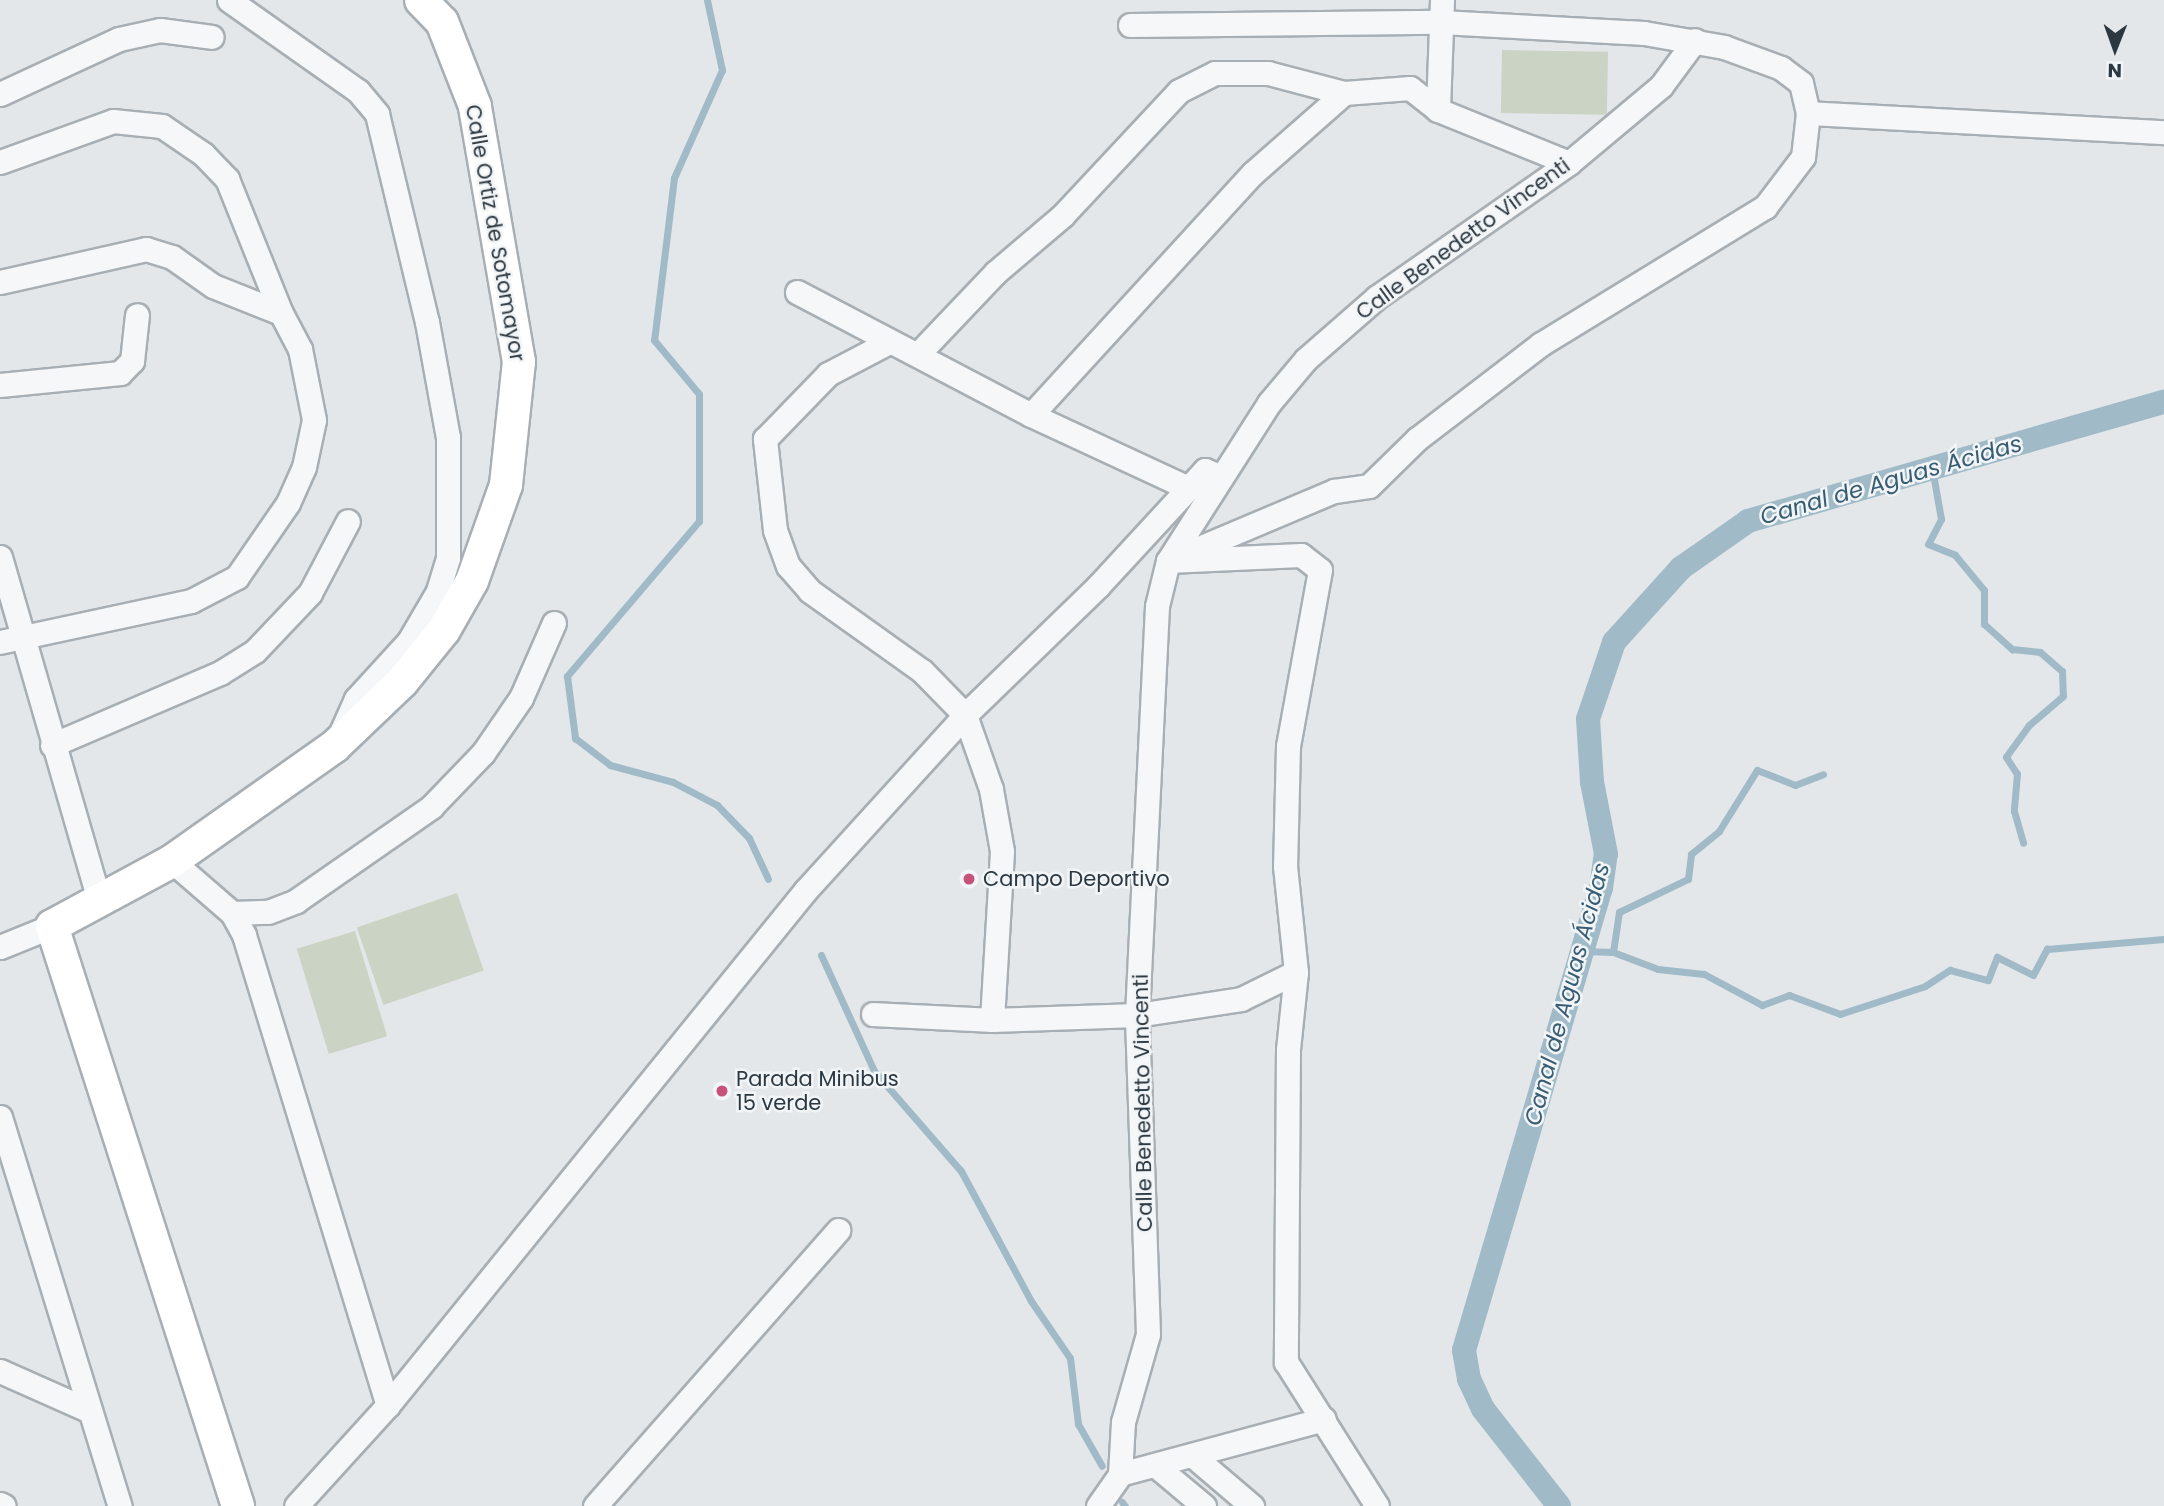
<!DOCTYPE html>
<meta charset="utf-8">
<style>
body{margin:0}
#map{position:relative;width:2164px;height:1506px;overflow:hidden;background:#e3e7ea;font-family:Poppins,sans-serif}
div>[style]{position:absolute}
.green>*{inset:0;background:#cbd3c4;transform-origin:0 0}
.stream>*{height:7px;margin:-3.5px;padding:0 3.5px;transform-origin:3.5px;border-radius:3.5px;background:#a0bbc7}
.canal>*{height:24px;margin:-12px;padding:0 12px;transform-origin:12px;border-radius:12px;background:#a0bbc7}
.roads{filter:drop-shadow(2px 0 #a8afb4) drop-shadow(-2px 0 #a8afb4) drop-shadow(0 2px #a8afb4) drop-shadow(0 -2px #a8afb4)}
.street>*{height:23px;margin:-11.5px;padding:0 11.5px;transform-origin:11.5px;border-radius:11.5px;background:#f5f7f8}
.secondary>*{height:32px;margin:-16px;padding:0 16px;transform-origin:16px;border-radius:16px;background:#fff}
.dots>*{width:19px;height:19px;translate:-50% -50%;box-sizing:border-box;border:4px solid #f2f5f7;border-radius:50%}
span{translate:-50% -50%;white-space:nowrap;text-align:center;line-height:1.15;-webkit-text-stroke:5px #f2f5f7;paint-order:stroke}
.street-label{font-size:21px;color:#2c3841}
.poi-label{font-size:21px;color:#2c3841}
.left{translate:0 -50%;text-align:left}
.water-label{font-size:23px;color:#385d73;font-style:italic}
.north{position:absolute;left:2080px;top:14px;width:70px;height:70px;-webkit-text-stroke:5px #f2f5f7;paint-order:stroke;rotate:181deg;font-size:19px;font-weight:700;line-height:28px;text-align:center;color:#2c3841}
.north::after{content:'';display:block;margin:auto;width:24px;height:32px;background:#2c3841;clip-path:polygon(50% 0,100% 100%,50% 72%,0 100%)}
</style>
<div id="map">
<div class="green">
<div style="left:1502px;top:50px;width:106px;height:63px;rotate:1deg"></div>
<div style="left:457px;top:893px;width:82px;height:106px;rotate:71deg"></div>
<div style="left:355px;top:931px;width:110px;height:61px;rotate:73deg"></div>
</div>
<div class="stream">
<div style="left:707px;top:0;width:72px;rotate:77.9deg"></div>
<div style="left:722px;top:70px;width:118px;rotate:114deg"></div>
<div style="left:674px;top:178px;width:163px;rotate:97deg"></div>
<div style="left:654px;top:340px;width:70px;rotate:50.2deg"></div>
<div style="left:699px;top:394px;width:127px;rotate:90deg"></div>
<div style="left:699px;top:521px;width:204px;rotate:130.4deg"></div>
<div style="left:567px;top:676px;width:63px;rotate:82.6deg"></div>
<div style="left:575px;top:738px;width:44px;rotate:37.6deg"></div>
<div style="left:610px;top:765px;width:65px;rotate:15.1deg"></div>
<div style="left:673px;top:782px;width:50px;rotate:27.6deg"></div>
<div style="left:717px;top:805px;width:46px;rotate:45.9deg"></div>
<div style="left:749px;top:838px;width:45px;rotate:65.1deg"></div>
<div style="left:1932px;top:468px;width:52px;rotate:80deg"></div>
<div style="left:1941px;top:519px;width:28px;rotate:117deg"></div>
<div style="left:1928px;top:544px;width:29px;rotate:22deg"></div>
<div style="left:1955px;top:555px;width:45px;rotate:50.4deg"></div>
<div style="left:1984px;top:590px;width:34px;rotate:90deg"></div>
<div style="left:1984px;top:624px;width:38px;rotate:42deg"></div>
<div style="left:2012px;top:649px;width:28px;rotate:6deg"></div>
<div style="left:2040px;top:652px;width:29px;rotate:41deg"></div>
<div style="left:2062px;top:671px;width:25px;rotate:88deg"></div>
<div style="left:2063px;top:696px;width:45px;rotate:139.5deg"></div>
<div style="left:2029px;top:725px;width:39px;rotate:126deg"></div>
<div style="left:2006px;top:757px;width:20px;rotate:57deg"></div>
<div style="left:2017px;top:774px;width:37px;rotate:95deg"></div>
<div style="left:2014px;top:811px;width:33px;rotate:74deg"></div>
<div style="left:1582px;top:951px;width:31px;rotate:2deg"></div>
<div style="left:1613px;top:952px;width:48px;rotate:20.7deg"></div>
<div style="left:1658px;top:969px;width:46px;rotate:6.2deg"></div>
<div style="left:1704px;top:974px;width:66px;rotate:28.1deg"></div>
<div style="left:1762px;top:1005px;width:29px;rotate:-20deg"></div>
<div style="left:1789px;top:995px;width:54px;rotate:20.4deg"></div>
<div style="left:1840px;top:1014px;width:89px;rotate:-18.2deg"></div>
<div style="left:1925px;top:986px;width:30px;rotate:-33deg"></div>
<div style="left:1950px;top:970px;width:39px;rotate:15deg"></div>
<div style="left:1988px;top:980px;width:25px;rotate:-69deg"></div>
<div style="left:1997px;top:957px;width:40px;rotate:26.6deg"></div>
<div style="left:2033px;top:975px;width:30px;rotate:-62deg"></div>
<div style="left:2047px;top:949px;width:117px;rotate:-4.9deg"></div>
<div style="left:1613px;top:952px;width:40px;rotate:-81.5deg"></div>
<div style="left:1619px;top:912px;width:76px;rotate:-25.6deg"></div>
<div style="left:1688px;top:879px;width:25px;rotate:-83deg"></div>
<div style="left:1691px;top:854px;width:36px;rotate:-39deg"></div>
<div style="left:1719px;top:831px;width:72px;rotate:-58.1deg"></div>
<div style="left:1757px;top:770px;width:41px;rotate:21.5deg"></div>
<div style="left:1795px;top:785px;width:30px;rotate:-21deg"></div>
<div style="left:821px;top:955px;width:128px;rotate:65.4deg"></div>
<div style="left:874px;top:1071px;width:133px;rotate:49deg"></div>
<div style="left:961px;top:1171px;width:148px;rotate:61.7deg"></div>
<div style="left:1031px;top:1301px;width:69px;rotate:55.6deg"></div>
<div style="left:1070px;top:1358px;width:66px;rotate:83.1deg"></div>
<div style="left:1078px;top:1424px;width:48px;rotate:60.3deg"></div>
<div style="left:1122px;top:1502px;width:5px;rotate:53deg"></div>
</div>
<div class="canal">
<div style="left:1559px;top:1506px;width:123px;rotate:-128.1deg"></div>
<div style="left:1483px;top:1409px;width:33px;rotate:-115deg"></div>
<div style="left:1469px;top:1379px;width:29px;rotate:-100deg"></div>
<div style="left:1464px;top:1350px;width:482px;rotate:-73.5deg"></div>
<div style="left:1601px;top:888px;width:34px;rotate:-82deg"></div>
<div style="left:1606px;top:854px;width:73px;rotate:-101deg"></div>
<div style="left:1592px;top:782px;width:63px;rotate:-93.6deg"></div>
<div style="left:1588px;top:719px;width:81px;rotate:-71.3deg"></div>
<div style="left:1614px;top:642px;width:100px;rotate:-47.8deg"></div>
<div style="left:1681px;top:568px;width:82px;rotate:-35deg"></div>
<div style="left:1748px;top:521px;width:433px;rotate:-16deg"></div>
</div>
<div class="roads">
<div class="street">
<div style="left:229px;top:0;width:158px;rotate:35.2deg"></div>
<div style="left:358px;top:91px;width:30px;rotate:50deg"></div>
<div style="left:377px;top:114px;width:214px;rotate:76.5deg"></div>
<div style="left:427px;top:322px;width:117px;rotate:79.7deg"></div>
<div style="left:448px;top:437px;width:121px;rotate:90deg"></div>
<div style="left:448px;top:558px;width:37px;rotate:107deg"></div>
<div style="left:437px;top:593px;width:56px;rotate:120.3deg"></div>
<div style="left:409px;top:641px;width:79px;rotate:132.4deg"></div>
<div style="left:356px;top:699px;width:44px;rotate:114.2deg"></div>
<div style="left:1442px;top:0;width:110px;rotate:92.1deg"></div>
<div style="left:1438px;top:110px;width:141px;rotate:22deg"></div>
<div style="left:1130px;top:25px;width:311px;rotate:-0.6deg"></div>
<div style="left:1441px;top:22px;width:203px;rotate:3.1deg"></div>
<div style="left:1644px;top:33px;width:81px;rotate:9.9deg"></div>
<div style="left:1724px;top:47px;width:61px;rotate:20.2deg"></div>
<div style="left:1781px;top:68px;width:25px;rotate:37deg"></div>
<div style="left:1801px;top:83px;width:31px;rotate:77deg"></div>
<div style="left:1808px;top:113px;width:357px;rotate:3.1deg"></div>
<div style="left:0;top:94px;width:131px;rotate:-24.8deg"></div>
<div style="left:119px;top:39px;width:42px;rotate:-12.4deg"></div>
<div style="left:160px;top:30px;width:52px;rotate:7.7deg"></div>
<div style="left:0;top:162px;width:120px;rotate:-19.9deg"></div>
<div style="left:113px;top:121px;width:49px;rotate:5.8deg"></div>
<div style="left:162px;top:126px;width:50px;rotate:34.3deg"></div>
<div style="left:203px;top:154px;width:35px;rotate:46deg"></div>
<div style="left:227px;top:179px;width:144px;rotate:68.1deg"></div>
<div style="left:0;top:282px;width:150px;rotate:-12.7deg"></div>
<div style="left:146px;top:249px;width:27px;rotate:17deg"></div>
<div style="left:172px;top:257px;width:50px;rotate:35.3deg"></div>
<div style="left:213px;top:286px;width:73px;rotate:21.7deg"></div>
<div style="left:281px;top:313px;width:41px;rotate:62.2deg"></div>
<div style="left:300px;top:349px;width:72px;rotate:78.8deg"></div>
<div style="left:314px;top:420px;width:48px;rotate:102deg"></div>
<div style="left:304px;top:467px;width:39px;rotate:114deg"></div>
<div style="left:288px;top:503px;width:90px;rotate:124.6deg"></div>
<div style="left:237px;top:577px;width:52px;rotate:152.4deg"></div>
<div style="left:191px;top:601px;width:195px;rotate:167.9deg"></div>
<div style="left:797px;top:292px;width:264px;rotate:27.7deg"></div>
<div style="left:1031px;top:415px;width:173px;rotate:24.9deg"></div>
<div style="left:918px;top:354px;width:113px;rotate:-46.4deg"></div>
<div style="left:996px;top:272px;width:87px;rotate:-40.3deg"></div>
<div style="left:1062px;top:216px;width:171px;rotate:-46.9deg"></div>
<div style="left:1179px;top:91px;width:40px;rotate:-26.6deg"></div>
<div style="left:1215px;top:73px;width:53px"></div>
<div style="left:1268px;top:73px;width:79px;rotate:14.7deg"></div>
<div style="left:0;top:385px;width:121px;rotate:-5.7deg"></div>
<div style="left:120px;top:373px;width:17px;rotate:-45deg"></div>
<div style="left:132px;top:361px;width:46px;rotate:-83.8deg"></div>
<div style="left:1031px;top:415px;width:328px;rotate:-47.5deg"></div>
<div style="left:1253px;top:173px;width:121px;rotate:-41.3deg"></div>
<div style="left:1344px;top:93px;width:66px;rotate:-4.3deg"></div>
<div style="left:1410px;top:88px;width:36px;rotate:38deg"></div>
<div style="left:1187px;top:553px;width:160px;rotate:-22.9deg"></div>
<div style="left:1334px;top:491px;width:35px;rotate:-8deg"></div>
<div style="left:1369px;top:486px;width:67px;rotate:-44.4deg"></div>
<div style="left:1417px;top:439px;width:156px;rotate:-37.5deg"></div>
<div style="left:1541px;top:344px;width:263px;rotate:-31.5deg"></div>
<div style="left:1765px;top:207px;width:63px;rotate:-52.8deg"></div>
<div style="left:1803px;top:157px;width:44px;rotate:-83.5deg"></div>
<div style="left:0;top:557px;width:357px;rotate:73.9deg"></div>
<div style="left:1168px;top:561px;width:133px;rotate:-2.6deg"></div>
<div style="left:1301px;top:555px;width:24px;rotate:38deg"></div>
<div style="left:1320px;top:570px;width:179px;rotate:100.3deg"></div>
<div style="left:1288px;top:746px;width:120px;rotate:91.4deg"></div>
<div style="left:1285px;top:866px;width:107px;rotate:84.1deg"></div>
<div style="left:1296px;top:972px;width:78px;rotate:95.9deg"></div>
<div style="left:1288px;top:1050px;width:312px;rotate:90.4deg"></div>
<div style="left:1286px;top:1362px;width:170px;rotate:57.7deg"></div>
<div style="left:52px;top:745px;width:183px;rotate:-23.2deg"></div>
<div style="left:220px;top:673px;width:41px;rotate:-32.2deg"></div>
<div style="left:255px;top:651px;width:80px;rotate:-46.5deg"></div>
<div style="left:310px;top:593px;width:81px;rotate:-62.2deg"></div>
<div style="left:172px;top:861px;width:79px;rotate:40.9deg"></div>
<div style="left:232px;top:913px;width:25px;rotate:61deg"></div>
<div style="left:244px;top:935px;width:492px;rotate:73deg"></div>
<div style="left:232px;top:913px;width:36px;rotate:-2deg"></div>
<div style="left:268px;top:912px;width:30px;rotate:-21deg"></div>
<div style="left:296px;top:901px;width:165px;rotate:-34.8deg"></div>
<div style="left:431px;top:807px;width:75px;rotate:-46.1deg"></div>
<div style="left:483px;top:753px;width:67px;rotate:-55.4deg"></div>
<div style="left:521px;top:698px;width:82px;rotate:-66.3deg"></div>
<div style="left:0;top:947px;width:56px;rotate:-22deg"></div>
<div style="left:873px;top:1014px;width:119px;rotate:2.9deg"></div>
<div style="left:992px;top:1020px;width:169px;rotate:-86.6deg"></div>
<div style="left:1002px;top:851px;width:63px;rotate:-100.1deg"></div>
<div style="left:991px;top:789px;width:78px;rotate:-109.4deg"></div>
<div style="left:965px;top:715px;width:185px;rotate:-44.1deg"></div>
<div style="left:1098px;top:586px;width:158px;rotate:-47.3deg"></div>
<div style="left:1205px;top:470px;width:15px;rotate:23deg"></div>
<div style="left:992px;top:1020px;width:145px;rotate:-2deg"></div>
<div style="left:1137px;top:1015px;width:105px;rotate:-8.7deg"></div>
<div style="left:1241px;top:999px;width:61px;rotate:-26.1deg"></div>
<div style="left:0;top:1117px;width:407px;rotate:72.9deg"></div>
<div style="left:0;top:1371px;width:98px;rotate:24deg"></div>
<div style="left:1192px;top:1455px;width:79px;rotate:40.4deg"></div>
<div style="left:1155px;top:1465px;width:64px;rotate:39.9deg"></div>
<div style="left:1120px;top:1474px;width:211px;rotate:-15.1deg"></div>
<div style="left:0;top:1504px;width:4px;rotate:27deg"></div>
<div style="left:296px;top:1506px;width:137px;rotate:-47.7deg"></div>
<div style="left:388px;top:1405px;width:662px;rotate:-50.95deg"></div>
<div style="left:805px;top:891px;width:238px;rotate:-47.7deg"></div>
<div style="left:965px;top:715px;width:62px;rotate:-134.3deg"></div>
<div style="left:922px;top:671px;width:138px;rotate:-144.5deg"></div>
<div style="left:810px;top:591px;width:33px;rotate:-131deg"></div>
<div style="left:788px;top:566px;width:38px;rotate:-110deg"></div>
<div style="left:775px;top:530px;width:92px;rotate:-96.3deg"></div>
<div style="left:765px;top:439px;width:91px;rotate:-45.9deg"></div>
<div style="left:828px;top:374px;width:69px;rotate:-27.7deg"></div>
<div style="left:595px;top:1506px;width:368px;rotate:-48.6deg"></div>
<div style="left:1098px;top:1506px;width:39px;rotate:-55deg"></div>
<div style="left:1120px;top:1474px;width:52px;rotate:-86.7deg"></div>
<div style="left:1123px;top:1422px;width:91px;rotate:-74.1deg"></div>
<div style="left:1148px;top:1334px;width:319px;rotate:-92deg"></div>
<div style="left:1137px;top:1015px;width:409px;rotate:-87.2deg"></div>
<div style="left:1157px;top:606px;width:46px;rotate:-76.3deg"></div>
<div style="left:1168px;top:561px;width:188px;rotate:-57.4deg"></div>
<div style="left:1269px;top:403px;width:57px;rotate:-49.9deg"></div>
<div style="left:1306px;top:359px;width:94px;rotate:-41.1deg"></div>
<div style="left:1377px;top:297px;width:234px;rotate:-34.9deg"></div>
<div style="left:1569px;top:163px;width:120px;rotate:-39.9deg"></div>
<div style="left:1661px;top:86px;width:57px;rotate:-53.5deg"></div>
</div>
<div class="secondary">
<div style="left:238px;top:1506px;width:609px;rotate:-107.78deg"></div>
<div style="left:52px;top:926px;width:136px;rotate:-28.4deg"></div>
<div style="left:172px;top:861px;width:199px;rotate:-35.2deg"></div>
<div style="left:335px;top:746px;width:93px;rotate:-43.7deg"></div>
<div style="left:402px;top:682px;width:67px;rotate:-51.1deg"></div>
<div style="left:444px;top:630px;width:56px;rotate:-60.3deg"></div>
<div style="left:472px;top:581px;width:102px;rotate:-70.5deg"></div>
<div style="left:506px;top:485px;width:124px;rotate:-84deg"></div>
<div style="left:519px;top:362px;width:260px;rotate:-99.8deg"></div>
<div style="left:475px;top:106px;width:90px;rotate:-111.4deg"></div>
<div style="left:442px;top:22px;width:30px;rotate:-134deg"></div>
</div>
</div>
<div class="dots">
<div style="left:969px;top:879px;background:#c65179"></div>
<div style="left:722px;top:1091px;background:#c65179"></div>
</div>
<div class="street-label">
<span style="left:495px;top:233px;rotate:80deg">Calle Ortiz de Sotomayor</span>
<span style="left:1463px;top:239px;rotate:-36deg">Calle Benedetto Vincenti</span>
<span style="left:1143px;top:1103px;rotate:-91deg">Calle Benedetto Vincenti</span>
</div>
<div class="poi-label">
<span class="left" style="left:983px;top:879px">Campo Deportivo</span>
<span class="left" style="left:736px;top:1091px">Parada Minibus<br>15 verde</span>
</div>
<div class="water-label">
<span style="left:1891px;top:480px;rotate:-16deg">Canal de Aguas Ácidas</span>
<span style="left:1567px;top:994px;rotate:-75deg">Canal de Aguas Ácidas</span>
</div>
<div class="north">N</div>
</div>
